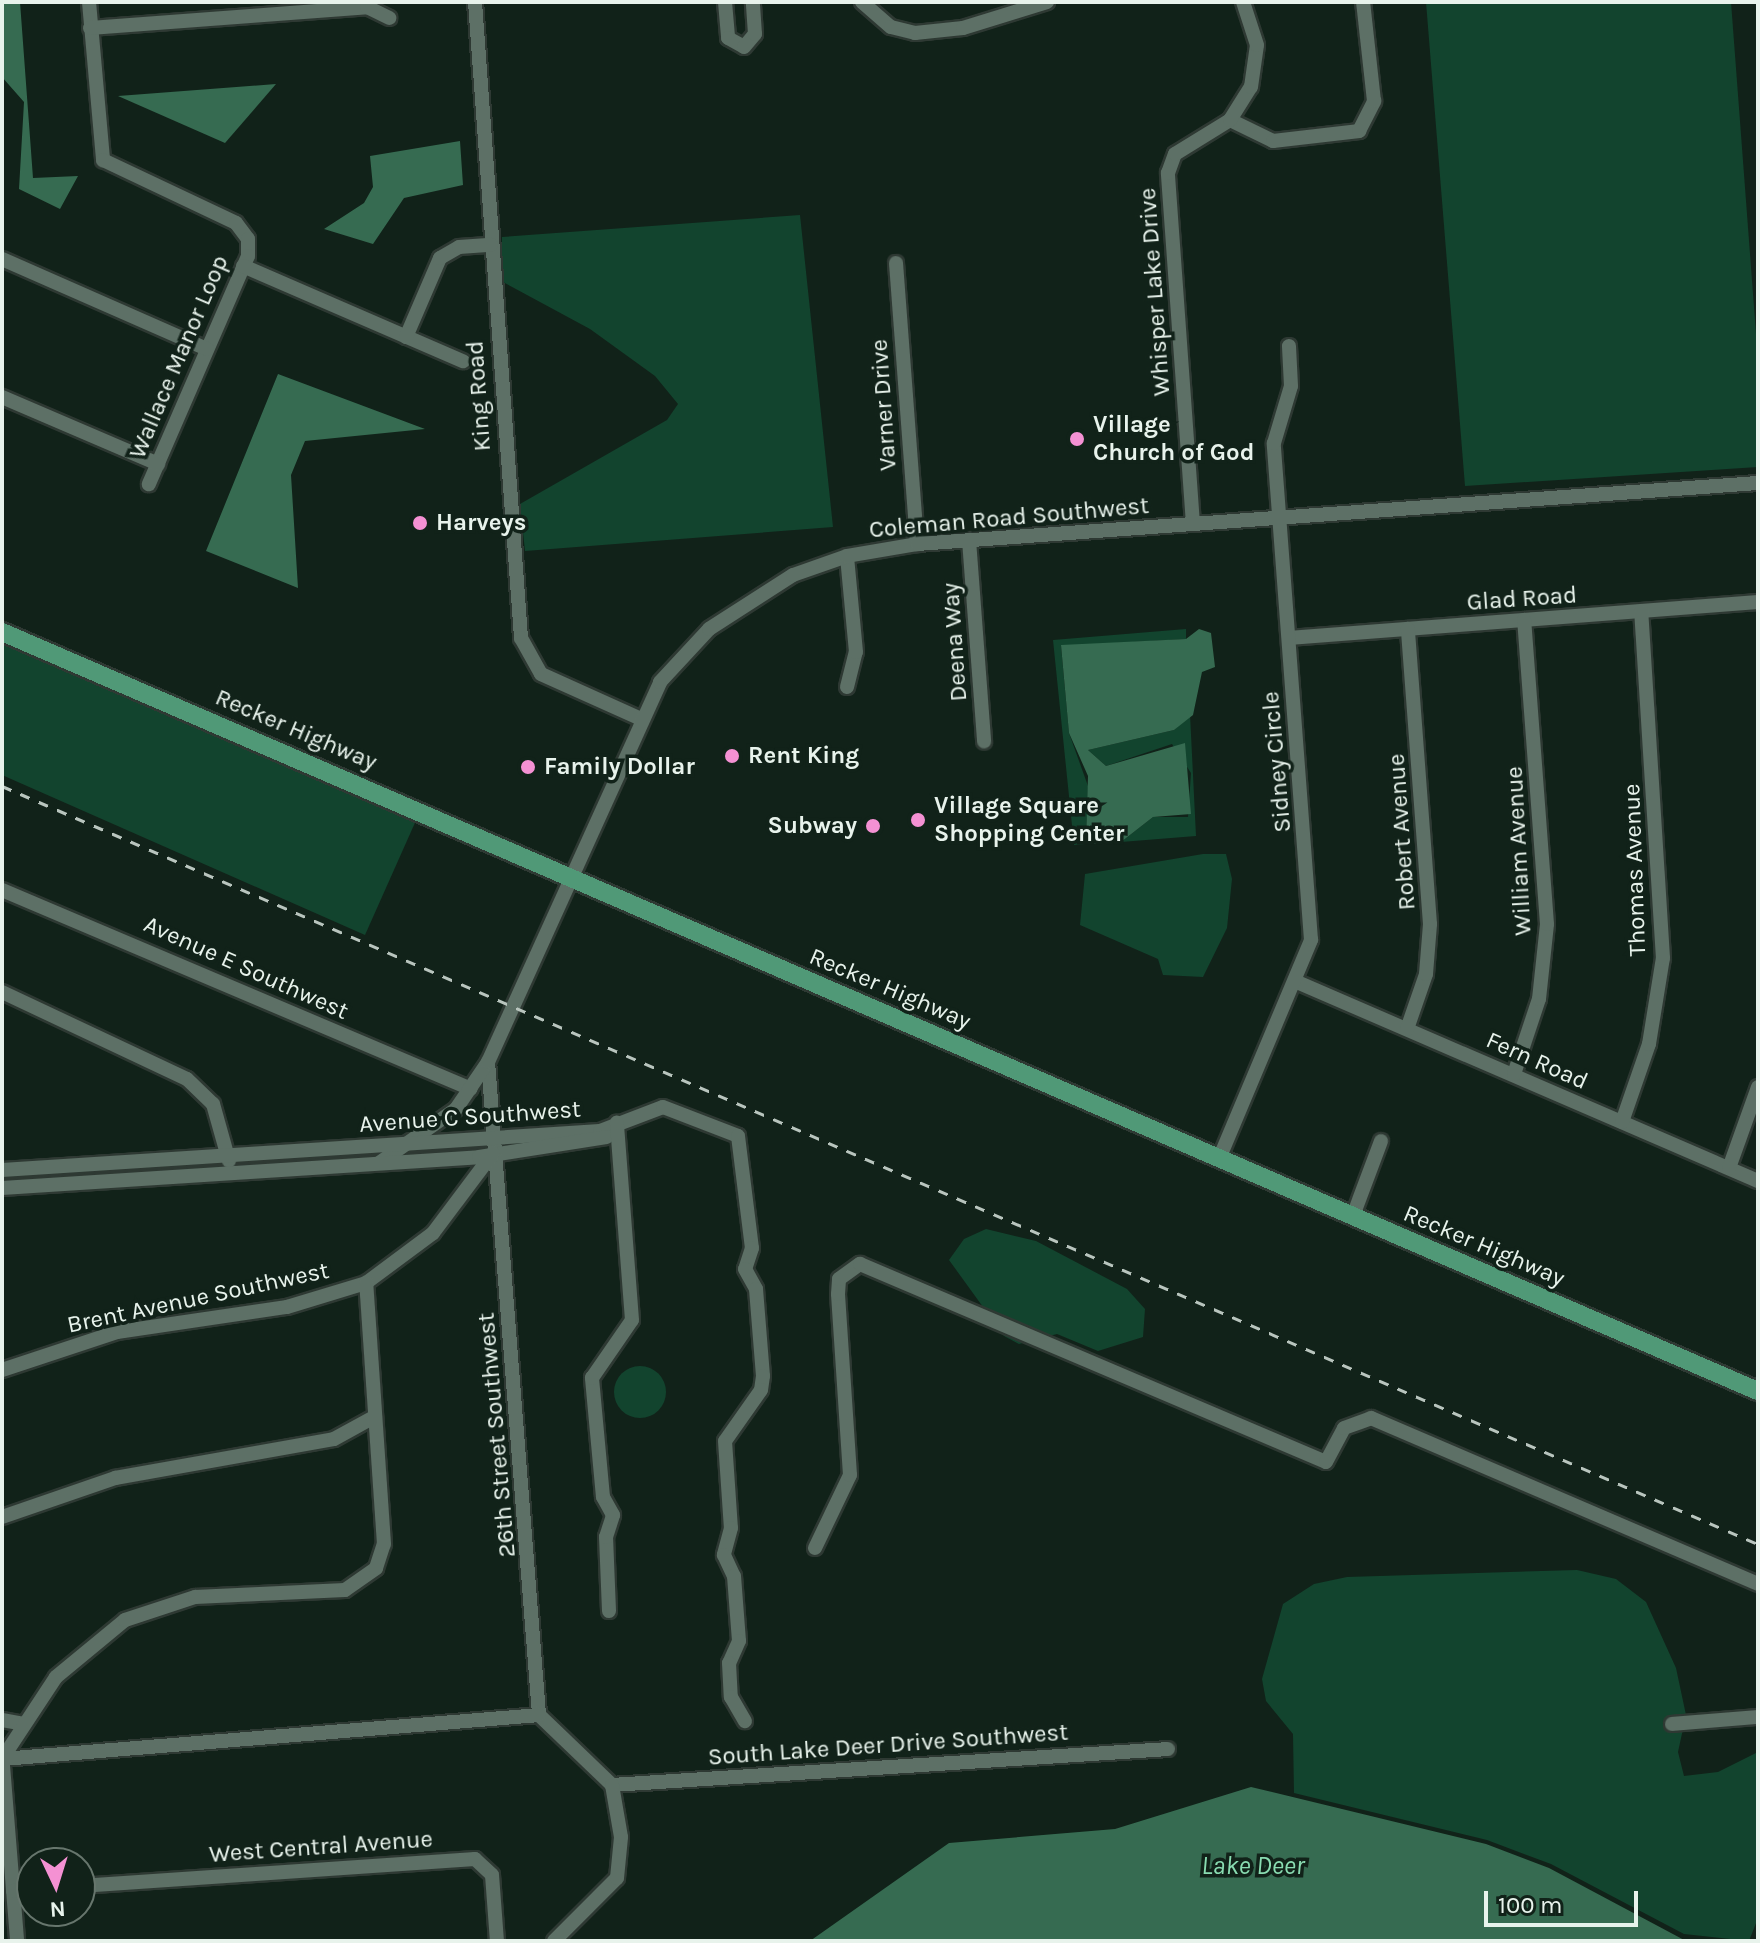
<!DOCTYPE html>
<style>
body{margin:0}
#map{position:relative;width:1760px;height:1943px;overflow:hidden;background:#112219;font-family:Karla,sans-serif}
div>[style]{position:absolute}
.green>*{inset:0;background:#12442e}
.round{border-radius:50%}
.water>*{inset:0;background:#366b51}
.roads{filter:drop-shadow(2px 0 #2e3933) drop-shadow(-2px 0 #2e3933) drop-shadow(0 2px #2e3933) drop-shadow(0 -2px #2e3933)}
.minor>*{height:14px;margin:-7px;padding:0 7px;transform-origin:7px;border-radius:7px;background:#5d7066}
.major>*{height:18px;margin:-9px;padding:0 9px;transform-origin:9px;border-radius:9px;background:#509977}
.rail>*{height:3px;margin-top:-1.5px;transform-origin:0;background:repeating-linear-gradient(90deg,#b9c5be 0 10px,transparent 0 20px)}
.dots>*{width:22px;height:22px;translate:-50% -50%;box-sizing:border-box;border:4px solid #112219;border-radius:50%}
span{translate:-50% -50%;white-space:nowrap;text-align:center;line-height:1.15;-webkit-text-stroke:7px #112219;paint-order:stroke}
.street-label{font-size:24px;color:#e8f3ec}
.poi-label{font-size:24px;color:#e8f3ec;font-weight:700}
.left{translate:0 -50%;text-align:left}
.right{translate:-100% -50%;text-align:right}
.water-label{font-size:26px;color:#89dcb1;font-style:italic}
.frame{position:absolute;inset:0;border:4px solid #e8f3ec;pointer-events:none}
.north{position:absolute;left:16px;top:1847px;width:80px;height:80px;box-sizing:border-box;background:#112219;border:2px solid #67766d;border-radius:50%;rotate:176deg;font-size:22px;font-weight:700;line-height:32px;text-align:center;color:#e8f3ec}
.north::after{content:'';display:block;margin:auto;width:28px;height:36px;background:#f491d3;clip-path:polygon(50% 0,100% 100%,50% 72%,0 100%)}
.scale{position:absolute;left:1484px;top:1891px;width:154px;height:36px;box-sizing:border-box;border:4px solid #e8f3ec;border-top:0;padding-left:10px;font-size:24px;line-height:28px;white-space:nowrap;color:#e8f3ec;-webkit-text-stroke:6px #112219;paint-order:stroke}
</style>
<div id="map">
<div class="green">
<div style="clip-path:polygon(1426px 2px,1731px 2px,1758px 360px,1758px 467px,1465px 486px)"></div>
<div style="clip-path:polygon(800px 215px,833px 527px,525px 551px,520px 504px,667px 420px,678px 404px,655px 376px,590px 329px,501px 281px,502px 237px)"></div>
<div style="clip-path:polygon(1186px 629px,1186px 639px,1061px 646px,1069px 733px,1088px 786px,1086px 844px,1074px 845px,1053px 640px)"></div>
<div style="clip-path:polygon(2px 638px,418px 816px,365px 935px,2px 775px)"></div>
<div style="clip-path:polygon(1190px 714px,1196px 836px,1121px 842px,1153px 817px,1188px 817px,1191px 773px,1172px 744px,1106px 766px,1088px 750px,1174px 730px)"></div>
<div style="clip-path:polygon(1203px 854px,1226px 854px,1232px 879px,1227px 928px,1203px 977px,1163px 975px,1158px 959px,1080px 925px,1085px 874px)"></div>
<div style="clip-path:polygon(986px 1229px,1036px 1241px,1127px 1289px,1145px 1309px,1143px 1337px,1098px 1351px,1057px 1334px,1019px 1344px,1004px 1336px,949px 1260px,964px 1239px)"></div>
<div class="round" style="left:614px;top:1366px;width:52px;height:52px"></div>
<div style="clip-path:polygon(1577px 1570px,1616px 1579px,1646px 1602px,1676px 1668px,1686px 1715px,1678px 1752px,1684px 1776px,1718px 1772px,1758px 1752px,1758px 1918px,1749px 1941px,1684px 1934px,1551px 1864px,1487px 1840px,1294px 1793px,1293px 1734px,1266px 1701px,1262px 1679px,1283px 1604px,1314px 1584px,1347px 1577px)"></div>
</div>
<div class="water">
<div style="clip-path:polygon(2px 2px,20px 2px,33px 178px,78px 176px,60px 209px,19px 189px,24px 102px,2px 77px)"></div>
<div style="clip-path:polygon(276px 84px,225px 143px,118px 96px)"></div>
<div style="clip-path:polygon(460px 141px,463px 185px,404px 198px,373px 244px,324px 229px,364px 203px,373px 187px,370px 156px)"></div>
<div style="clip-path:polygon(278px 374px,425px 429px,305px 441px,291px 475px,298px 588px,206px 551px)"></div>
<div style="clip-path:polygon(1199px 629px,1211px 633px,1215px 667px,1202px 672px,1193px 715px,1174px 730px,1088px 750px,1106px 766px,1185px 743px,1191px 814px,1153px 817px,1121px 842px,1086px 844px,1088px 776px,1069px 733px,1061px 645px,1186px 639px)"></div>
<div style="clip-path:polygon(1251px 1787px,1486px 1844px,1549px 1868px,1686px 1941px,810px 1941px,949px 1843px,1115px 1829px)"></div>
</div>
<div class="roads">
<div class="minor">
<div style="left:89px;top:2px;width:159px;rotate:84.9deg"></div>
<div style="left:103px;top:160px;width:147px;rotate:25.3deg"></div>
<div style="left:236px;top:223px;width:20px;rotate:53deg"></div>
<div style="left:248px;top:239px;width:17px;rotate:90deg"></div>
<div style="left:248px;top:256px;width:249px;rotate:113.5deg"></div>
<div style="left:475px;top:2px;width:638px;rotate:85.86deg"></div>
<div style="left:521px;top:638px;width:41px;rotate:60.9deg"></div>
<div style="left:541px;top:674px;width:107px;rotate:24.2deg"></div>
<div style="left:725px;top:2px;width:36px;rotate:85deg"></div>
<div style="left:728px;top:38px;width:18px;rotate:29deg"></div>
<div style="left:744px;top:47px;width:17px;rotate:-50deg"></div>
<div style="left:755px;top:34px;width:32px;rotate:-94deg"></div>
<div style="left:862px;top:2px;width:38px;rotate:41deg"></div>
<div style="left:891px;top:27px;width:25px;rotate:14deg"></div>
<div style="left:915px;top:33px;width:48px;rotate:-5.9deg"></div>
<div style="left:963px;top:28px;width:88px;rotate:-17.2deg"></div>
<div style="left:90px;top:28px;width:278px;rotate:-4.3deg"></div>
<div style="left:367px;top:7px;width:25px;rotate:26deg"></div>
<div style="left:1230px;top:120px;width:48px;rotate:26deg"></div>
<div style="left:1273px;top:141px;width:87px;rotate:-6.6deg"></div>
<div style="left:1359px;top:131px;width:34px;rotate:-63deg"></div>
<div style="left:1374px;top:101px;width:100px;rotate:-96.3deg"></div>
<div style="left:2px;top:259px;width:224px;rotate:23.7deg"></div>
<div style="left:896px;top:263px;width:282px;rotate:85.7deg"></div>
<div style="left:243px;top:266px;width:240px;rotate:23.4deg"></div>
<div style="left:406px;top:337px;width:86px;rotate:-66.7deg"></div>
<div style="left:440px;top:258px;width:22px;rotate:-30deg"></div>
<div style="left:459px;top:247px;width:32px;rotate:-4deg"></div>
<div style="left:2px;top:397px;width:170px;rotate:23.2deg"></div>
<div style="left:1193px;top:524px;width:352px;rotate:-94.1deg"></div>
<div style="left:1168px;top:173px;width:20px;rotate:-70deg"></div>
<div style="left:1175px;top:154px;width:65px;rotate:-31.7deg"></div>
<div style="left:1230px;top:120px;width:39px;rotate:-58deg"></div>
<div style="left:1251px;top:87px;width:42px;rotate:-81.9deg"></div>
<div style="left:1257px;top:45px;width:45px;rotate:-108deg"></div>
<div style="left:969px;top:540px;width:202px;rotate:85.7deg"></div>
<div style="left:1289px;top:638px;width:470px;rotate:-4.4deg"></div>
<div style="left:847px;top:687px;width:36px;rotate:-76deg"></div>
<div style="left:856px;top:652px;width:96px;rotate:-95.4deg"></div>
<div style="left:2px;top:890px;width:509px;rotate:22.99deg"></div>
<div style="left:1297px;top:982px;width:502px;rotate:23.35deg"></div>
<div style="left:2px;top:992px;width:204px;rotate:25.2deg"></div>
<div style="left:187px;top:1079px;width:36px;rotate:44deg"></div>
<div style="left:213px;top:1104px;width:59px;rotate:74.3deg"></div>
<div style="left:1407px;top:1029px;width:58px;rotate:-70.9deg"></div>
<div style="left:1426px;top:974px;width:50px;rotate:-85.4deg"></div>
<div style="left:1430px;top:924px;width:296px;rotate:-94.3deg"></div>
<div style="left:488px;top:1062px;width:655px;rotate:85.53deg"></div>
<div style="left:539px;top:1715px;width:101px;rotate:43.8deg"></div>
<div style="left:1514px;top:1074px;width:79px;rotate:-71.6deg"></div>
<div style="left:1539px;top:999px;width:75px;rotate:-83.9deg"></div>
<div style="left:1547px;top:924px;width:305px;rotate:-94.3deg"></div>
<div style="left:1622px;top:1122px;width:83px;rotate:-70.9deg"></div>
<div style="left:1649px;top:1044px;width:87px;rotate:-80.8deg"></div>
<div style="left:1663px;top:958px;width:347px;rotate:-93.6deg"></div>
<div style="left:1219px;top:1159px;width:238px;rotate:-67.2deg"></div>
<div style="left:1311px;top:940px;width:498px;rotate:-94.3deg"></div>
<div style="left:1274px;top:443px;width:59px;rotate:-73.4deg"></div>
<div style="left:1291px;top:386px;width:40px;rotate:-92.9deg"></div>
<div style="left:379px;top:1163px;width:94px;rotate:-35deg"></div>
<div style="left:456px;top:1109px;width:57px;rotate:-55.8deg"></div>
<div style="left:488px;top:1062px;width:417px;rotate:-65.6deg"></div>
<div style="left:660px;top:682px;width:72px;rotate:-47.2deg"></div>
<div style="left:709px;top:629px;width:100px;rotate:-32.7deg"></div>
<div style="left:793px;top:575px;width:57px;rotate:-19.4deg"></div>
<div style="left:847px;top:556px;width:71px;rotate:-9.7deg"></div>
<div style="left:917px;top:544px;width:843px;rotate:-4.15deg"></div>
<div style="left:1729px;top:1168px;width:86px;rotate:-70.3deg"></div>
<div style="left:2px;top:1170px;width:599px;rotate:-3.73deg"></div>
<div style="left:600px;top:1131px;width:67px;rotate:-20.9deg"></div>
<div style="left:663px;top:1107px;width:80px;rotate:21.1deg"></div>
<div style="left:738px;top:1136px;width:113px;rotate:82.9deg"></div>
<div style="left:752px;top:1248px;width:22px;rotate:108deg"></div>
<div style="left:745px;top:1269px;width:23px;rotate:61deg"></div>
<div style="left:756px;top:1289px;width:87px;rotate:85.4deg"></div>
<div style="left:763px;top:1376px;width:14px;rotate:98deg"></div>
<div style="left:761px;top:1390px;width:62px;rotate:125.2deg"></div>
<div style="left:725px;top:1441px;width:87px;rotate:86.1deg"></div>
<div style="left:731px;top:1528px;width:28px;rotate:105deg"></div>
<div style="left:724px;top:1555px;width:23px;rotate:65deg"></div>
<div style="left:734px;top:1576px;width:65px;rotate:85.6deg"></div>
<div style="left:739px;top:1641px;width:24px;rotate:114deg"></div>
<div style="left:729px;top:1663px;width:34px;rotate:87deg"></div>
<div style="left:731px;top:1697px;width:28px;rotate:60deg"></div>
<div style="left:2px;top:1188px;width:478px;rotate:-3.7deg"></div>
<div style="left:479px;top:1157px;width:129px;rotate:-8.9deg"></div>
<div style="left:1353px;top:1216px;width:80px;rotate:-69.5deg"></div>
<div style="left:2px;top:1370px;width:121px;rotate:-18.3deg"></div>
<div style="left:117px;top:1332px;width:172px;rotate:-8.4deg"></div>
<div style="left:287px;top:1307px;width:83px;rotate:-16.9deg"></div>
<div style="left:366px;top:1283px;width:84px;rotate:-36.7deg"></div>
<div style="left:433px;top:1233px;width:100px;rotate:-53.1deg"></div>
<div style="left:2px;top:1517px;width:120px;rotate:-19deg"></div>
<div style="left:115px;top:1478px;width:222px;rotate:-10.1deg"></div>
<div style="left:334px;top:1439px;width:46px;rotate:-28.8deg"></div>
<div style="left:815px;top:1548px;width:81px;rotate:-64.4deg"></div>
<div style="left:850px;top:1475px;width:181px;rotate:-93.8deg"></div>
<div style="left:838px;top:1294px;width:15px;rotate:-86deg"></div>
<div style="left:839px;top:1279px;width:26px;rotate:-36deg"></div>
<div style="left:860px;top:1264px;width:506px;rotate:23.02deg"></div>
<div style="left:1326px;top:1462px;width:38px;rotate:-62deg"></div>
<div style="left:1344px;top:1428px;width:29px;rotate:-20deg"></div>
<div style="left:1371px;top:1418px;width:421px;rotate:23.2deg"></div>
<div style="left:609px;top:1611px;width:74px;rotate:-92.3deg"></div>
<div style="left:606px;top:1537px;width:23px;rotate:-72deg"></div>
<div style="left:613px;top:1515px;width:21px;rotate:-119deg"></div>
<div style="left:603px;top:1497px;width:120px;rotate:-95.3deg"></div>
<div style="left:592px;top:1378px;width:70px;rotate:-55.4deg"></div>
<div style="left:632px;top:1320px;width:198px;rotate:-94.4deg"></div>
<div style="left:2px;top:1720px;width:22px;rotate:10deg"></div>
<div style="left:1672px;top:1724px;width:86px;rotate:-4.7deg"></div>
<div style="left:2px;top:1753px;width:189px;rotate:85.4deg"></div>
<div style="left:2px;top:1759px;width:98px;rotate:-56.6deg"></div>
<div style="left:56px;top:1677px;width:89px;rotate:-39.6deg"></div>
<div style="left:125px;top:1620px;width:74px;rotate:-18.2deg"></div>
<div style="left:195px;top:1597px;width:150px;rotate:-2.7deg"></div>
<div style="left:345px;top:1590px;width:38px;rotate:-35deg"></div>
<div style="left:376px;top:1568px;width:25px;rotate:-72deg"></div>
<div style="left:384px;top:1544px;width:262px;rotate:-93.9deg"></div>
<div style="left:2px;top:1759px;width:539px;rotate:-4.68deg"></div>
<div style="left:612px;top:1785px;width:557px;rotate:-3.7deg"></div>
<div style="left:80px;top:1886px;width:396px;rotate:-3.9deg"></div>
<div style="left:475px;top:1859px;width:23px;rotate:43deg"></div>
<div style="left:492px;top:1875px;width:66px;rotate:85.7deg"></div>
<div style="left:13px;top:1891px;width:19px;rotate:-6deg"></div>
<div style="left:554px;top:1941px;width:89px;rotate:-45deg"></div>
<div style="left:617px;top:1878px;width:41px;rotate:-84.4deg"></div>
<div style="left:621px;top:1837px;width:53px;rotate:-99.8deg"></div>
</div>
<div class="major">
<div style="left:2px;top:632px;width:1913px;rotate:23.38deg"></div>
</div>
</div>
<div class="rail">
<div style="left:2px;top:786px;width:1913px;rotate:23.35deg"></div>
</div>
<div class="dots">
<div style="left:1077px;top:439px;background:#f491d3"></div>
<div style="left:420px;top:523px;background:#f491d3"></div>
<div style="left:732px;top:756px;background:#f491d3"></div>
<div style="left:528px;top:767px;background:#f491d3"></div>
<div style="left:918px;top:820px;background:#f491d3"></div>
<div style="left:873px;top:826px;background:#f491d3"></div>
</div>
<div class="street-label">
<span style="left:1155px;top:292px;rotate:-94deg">Whisper Lake Drive</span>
<span style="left:179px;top:357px;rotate:-67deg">Wallace Manor Loop</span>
<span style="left:479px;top:396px;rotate:-94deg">King Road</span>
<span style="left:884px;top:405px;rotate:-94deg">Varner Drive</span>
<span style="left:1009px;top:518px;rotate:-5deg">Coleman Road Southwest</span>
<span style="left:1522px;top:599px;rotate:-4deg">Glad Road</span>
<span style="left:955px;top:642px;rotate:-94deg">Deena Way</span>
<span style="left:296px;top:730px;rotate:23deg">Recker Highway</span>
<span style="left:1277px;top:762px;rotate:-95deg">Sidney Circle</span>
<span style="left:1402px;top:832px;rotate:-94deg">Robert Avenue</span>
<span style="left:1519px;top:851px;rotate:-93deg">William Avenue</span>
<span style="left:1635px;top:870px;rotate:-92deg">Thomas Avenue</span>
<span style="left:246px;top:968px;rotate:24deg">Avenue E Southwest</span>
<span style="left:890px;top:989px;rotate:23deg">Recker Highway</span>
<span style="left:1537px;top:1061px;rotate:24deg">Fern Road</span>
<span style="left:470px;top:1117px;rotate:-4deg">Avenue C Southwest</span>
<span style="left:1484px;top:1246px;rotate:23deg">Recker Highway</span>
<span style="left:198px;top:1298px;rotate:-12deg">Brent Avenue Southwest</span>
<span style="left:497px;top:1435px;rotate:-95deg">26th Street Southwest</span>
<span style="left:888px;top:1745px;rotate:-4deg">South Lake Deer Drive Southwest</span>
<span style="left:321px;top:1847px;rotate:-4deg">West Central Avenue</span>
</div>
<div class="poi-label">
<span class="left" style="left:1093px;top:439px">Village<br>Church of God</span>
<span class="left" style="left:436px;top:523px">Harveys</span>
<span class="left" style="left:748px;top:756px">Rent King</span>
<span class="left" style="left:544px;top:767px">Family Dollar</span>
<span class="left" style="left:934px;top:820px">Village Square<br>Shopping Center</span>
<span class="right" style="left:857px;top:826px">Subway</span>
</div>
<div class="water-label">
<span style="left:1253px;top:1866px">Lake Deer</span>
</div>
<div class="frame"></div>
<div class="north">N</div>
<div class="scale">100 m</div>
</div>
